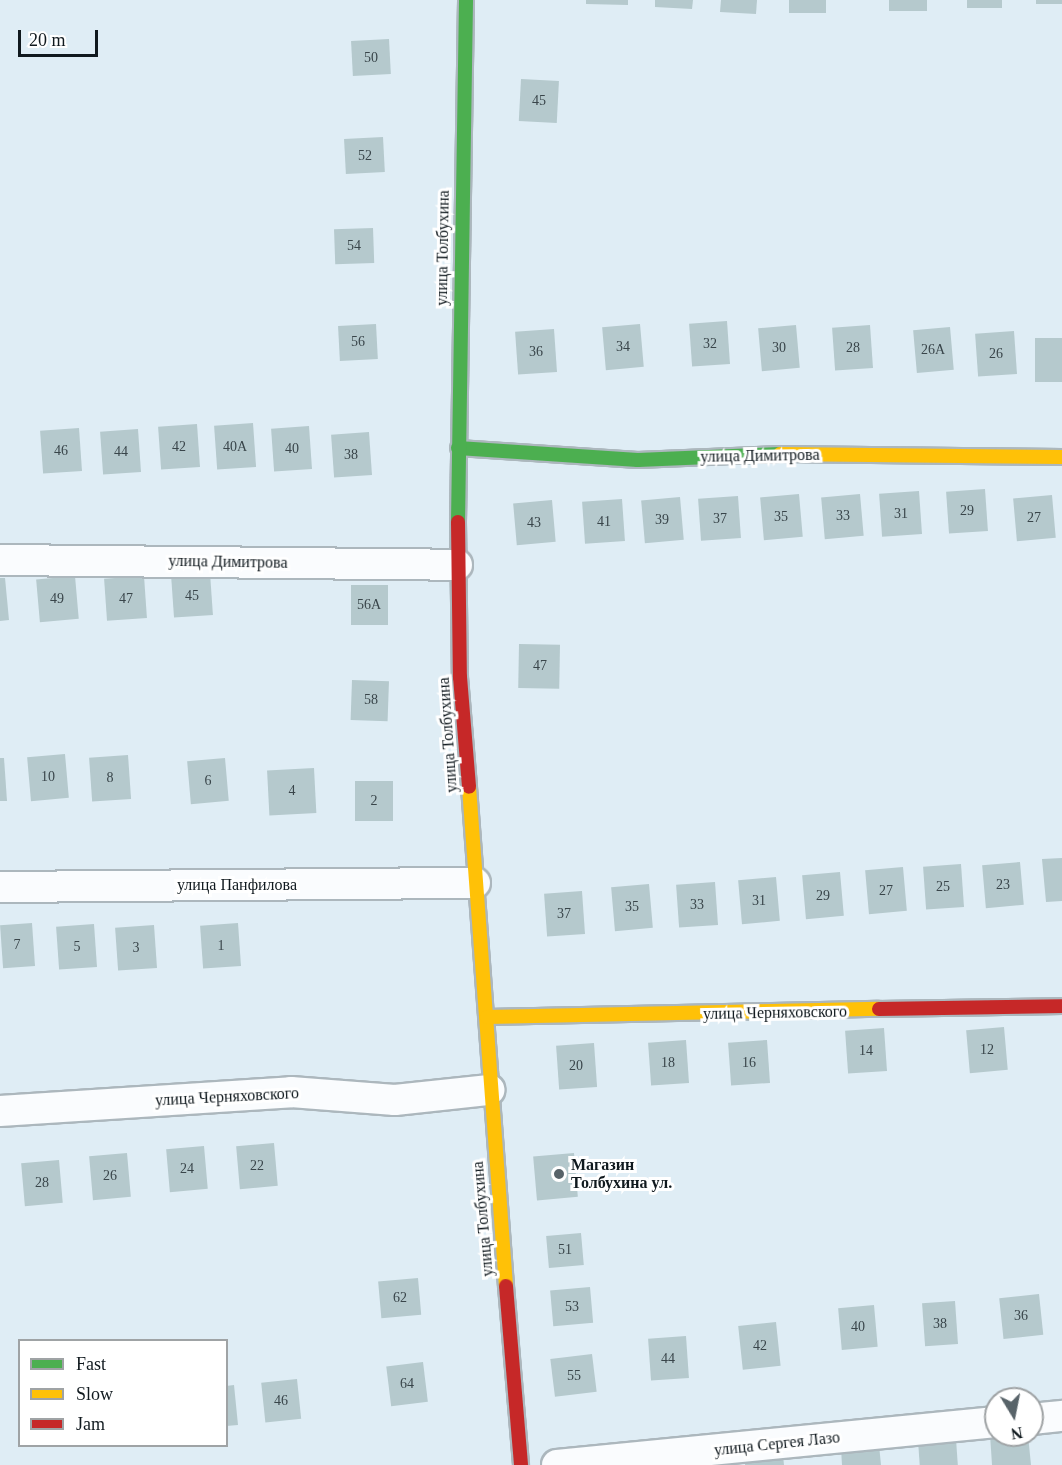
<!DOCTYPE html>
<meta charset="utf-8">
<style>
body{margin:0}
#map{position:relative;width:1062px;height:1465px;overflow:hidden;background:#dfedf5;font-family:Georgia,serif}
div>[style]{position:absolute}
.building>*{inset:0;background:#b5c9cd;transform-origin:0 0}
.roads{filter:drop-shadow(2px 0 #acb7bd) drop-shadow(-2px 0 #acb7bd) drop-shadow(0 2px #acb7bd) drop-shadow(0 -2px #acb7bd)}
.street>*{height:30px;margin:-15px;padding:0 15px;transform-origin:15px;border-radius:15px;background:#fafcfe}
.fast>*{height:14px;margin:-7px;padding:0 7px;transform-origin:7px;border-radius:7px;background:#4caf50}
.slow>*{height:14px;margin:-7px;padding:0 7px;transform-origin:7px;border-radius:7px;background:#ffc107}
.jam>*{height:14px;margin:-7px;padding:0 7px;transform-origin:7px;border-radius:7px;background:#c62828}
.dots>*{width:16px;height:16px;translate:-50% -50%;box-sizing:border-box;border:3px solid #fff;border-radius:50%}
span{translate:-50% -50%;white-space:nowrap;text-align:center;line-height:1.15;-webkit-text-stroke:6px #fff;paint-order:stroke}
.number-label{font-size:14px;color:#39454a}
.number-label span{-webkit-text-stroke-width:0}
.street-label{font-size:16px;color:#10191e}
.poi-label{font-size:16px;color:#10191e;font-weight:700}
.left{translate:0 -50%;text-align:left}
.legend{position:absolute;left:18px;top:1339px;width:210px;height:108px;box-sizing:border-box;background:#fff;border:2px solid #9fa3a5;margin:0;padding:8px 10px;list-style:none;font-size:18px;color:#10191e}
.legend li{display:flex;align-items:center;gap:12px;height:30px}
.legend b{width:30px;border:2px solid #9fa3a5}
.north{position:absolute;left:984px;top:1387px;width:60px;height:60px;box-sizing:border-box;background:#fff;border:2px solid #9fa3a5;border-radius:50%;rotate:170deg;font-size:16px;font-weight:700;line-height:24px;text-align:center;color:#10191e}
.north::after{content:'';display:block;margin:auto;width:21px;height:27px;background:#586369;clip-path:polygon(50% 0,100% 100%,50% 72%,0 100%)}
.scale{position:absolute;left:18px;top:30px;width:80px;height:27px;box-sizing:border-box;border:3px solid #10191e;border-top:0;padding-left:8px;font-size:18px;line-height:21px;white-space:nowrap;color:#10191e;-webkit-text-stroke:4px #fff;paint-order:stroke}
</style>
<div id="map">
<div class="building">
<div style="clip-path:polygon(586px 0,628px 0,628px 5px,586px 4px)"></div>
<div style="clip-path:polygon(655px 0,693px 0,692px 9px,655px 7px)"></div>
<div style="clip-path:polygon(721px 0,757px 0,756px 14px,720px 12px)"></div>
<div style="left:789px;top:0;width:37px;height:13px"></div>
<div style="left:889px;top:0;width:38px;height:11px"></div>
<div style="left:967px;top:0;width:35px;height:8px"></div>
<div style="left:1036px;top:0;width:26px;height:4px"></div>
<div style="left:389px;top:39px;width:35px;height:38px;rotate:87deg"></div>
<div style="left:521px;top:79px;width:38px;height:42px;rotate:3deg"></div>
<div style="left:383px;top:137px;width:35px;height:39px;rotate:87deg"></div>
<div style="left:373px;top:228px;width:35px;height:39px;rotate:88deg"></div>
<div style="left:727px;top:321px;width:43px;height:38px;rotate:86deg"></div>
<div style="left:376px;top:324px;width:35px;height:38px;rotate:87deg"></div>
<div style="left:640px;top:324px;width:43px;height:38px;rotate:85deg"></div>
<div style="left:796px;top:325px;width:43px;height:38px;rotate:85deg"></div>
<div style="left:870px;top:325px;width:43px;height:38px;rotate:86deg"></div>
<div style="left:950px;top:327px;width:43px;height:37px;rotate:85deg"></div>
<div style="left:554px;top:329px;width:43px;height:39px;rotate:86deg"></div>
<div style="left:1014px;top:331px;width:43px;height:39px;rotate:86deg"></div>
<div style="left:1062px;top:338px;width:44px;height:27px;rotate:90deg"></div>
<div style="left:253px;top:423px;width:44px;height:39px;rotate:86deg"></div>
<div style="left:197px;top:424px;width:43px;height:39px;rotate:86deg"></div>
<div style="left:309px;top:426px;width:43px;height:38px;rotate:86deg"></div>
<div style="left:79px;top:428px;width:43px;height:39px;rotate:86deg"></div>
<div style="left:138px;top:429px;width:43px;height:38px;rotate:86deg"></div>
<div style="left:369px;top:432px;width:43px;height:38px;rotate:86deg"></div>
<div style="left:985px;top:489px;width:42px;height:39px;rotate:86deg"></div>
<div style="left:919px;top:491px;width:43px;height:40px;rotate:86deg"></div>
<div style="left:799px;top:494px;width:43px;height:39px;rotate:85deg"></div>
<div style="left:860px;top:494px;width:42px;height:39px;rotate:85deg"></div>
<div style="left:1052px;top:495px;width:43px;height:39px;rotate:85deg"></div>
<div style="left:738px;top:496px;width:42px;height:40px;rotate:86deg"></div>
<div style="left:680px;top:497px;width:43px;height:39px;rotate:85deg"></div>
<div style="left:622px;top:499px;width:42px;height:40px;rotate:86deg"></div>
<div style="left:552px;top:500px;width:42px;height:39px;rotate:85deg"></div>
<div style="left:210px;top:573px;width:42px;height:39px;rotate:86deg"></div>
<div style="left:75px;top:576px;width:43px;height:39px;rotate:85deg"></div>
<div style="left:144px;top:576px;width:42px;height:40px;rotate:86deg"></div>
<div style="clip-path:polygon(0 578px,5px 578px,9px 620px,0 621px)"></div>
<div style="left:351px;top:585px;width:37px;height:40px"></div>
<div style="left:519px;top:644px;width:41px;height:44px;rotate:1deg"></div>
<div style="left:352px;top:680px;width:37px;height:40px;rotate:2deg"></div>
<div style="left:65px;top:754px;width:44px;height:38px;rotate:85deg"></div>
<div style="left:128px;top:755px;width:44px;height:39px;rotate:86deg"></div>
<div style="clip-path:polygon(0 758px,4px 758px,7px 801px,0 801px)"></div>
<div style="left:225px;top:758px;width:43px;height:38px;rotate:85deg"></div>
<div style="left:314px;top:768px;width:45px;height:47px;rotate:87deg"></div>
<div style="left:355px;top:781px;width:38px;height:40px"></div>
<div style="clip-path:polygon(1062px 858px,1062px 901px,1046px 902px,1042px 859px)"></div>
<div style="left:1020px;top:862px;width:43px;height:38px;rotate:85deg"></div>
<div style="left:961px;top:864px;width:43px;height:38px;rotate:86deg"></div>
<div style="left:903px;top:867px;width:44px;height:38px;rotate:85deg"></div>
<div style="left:840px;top:872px;width:44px;height:38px;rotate:85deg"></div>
<div style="left:776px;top:877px;width:44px;height:38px;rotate:85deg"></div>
<div style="left:715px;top:882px;width:43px;height:39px;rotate:86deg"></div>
<div style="left:649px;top:884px;width:44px;height:38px;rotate:85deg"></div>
<div style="left:582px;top:891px;width:43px;height:38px;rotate:86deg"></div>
<div style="left:32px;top:923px;width:43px;height:32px;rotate:86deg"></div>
<div style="left:238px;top:923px;width:43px;height:38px;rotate:86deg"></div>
<div style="left:94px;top:924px;width:43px;height:38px;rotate:86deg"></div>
<div style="left:154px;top:925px;width:43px;height:39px;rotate:86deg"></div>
<div style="left:1004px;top:1027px;width:43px;height:38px;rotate:85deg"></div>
<div style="left:884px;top:1028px;width:43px;height:39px;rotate:86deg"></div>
<div style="left:686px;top:1040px;width:43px;height:38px;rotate:86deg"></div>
<div style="left:767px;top:1040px;width:43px;height:39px;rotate:86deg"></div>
<div style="left:594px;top:1043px;width:44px;height:38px;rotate:86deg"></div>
<div style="left:274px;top:1143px;width:43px;height:38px;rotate:85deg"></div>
<div style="left:204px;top:1146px;width:43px;height:38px;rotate:85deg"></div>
<div style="left:127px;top:1153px;width:44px;height:38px;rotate:85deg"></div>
<div style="left:574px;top:1153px;width:44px;height:41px;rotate:85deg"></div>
<div style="left:59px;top:1160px;width:43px;height:38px;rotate:85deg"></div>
<div style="left:581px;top:1233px;width:32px;height:35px;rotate:85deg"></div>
<div style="left:418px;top:1278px;width:37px;height:40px;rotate:85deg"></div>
<div style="left:590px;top:1287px;width:36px;height:40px;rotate:85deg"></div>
<div style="left:1039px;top:1294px;width:41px;height:40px;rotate:84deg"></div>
<div style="left:955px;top:1301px;width:43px;height:33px;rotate:86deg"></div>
<div style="left:874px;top:1305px;width:42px;height:36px;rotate:85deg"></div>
<div style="left:776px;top:1322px;width:44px;height:38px;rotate:84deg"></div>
<div style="left:686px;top:1336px;width:42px;height:38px;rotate:86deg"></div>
<div style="left:592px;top:1354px;width:38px;height:42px;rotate:83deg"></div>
<div style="left:423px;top:1362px;width:40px;height:37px;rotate:83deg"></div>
<div style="left:297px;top:1379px;width:40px;height:36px;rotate:84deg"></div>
<div style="clip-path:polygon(234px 1385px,238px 1425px,226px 1426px,226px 1386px)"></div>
<div style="clip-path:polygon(990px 1434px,1028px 1435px,1031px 1465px,992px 1465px)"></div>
<div style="left:956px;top:1439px;width:26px;height:38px;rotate:86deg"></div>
<div style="clip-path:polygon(879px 1445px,881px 1465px,842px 1465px,841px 1448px)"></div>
<div style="clip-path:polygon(783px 1456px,784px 1465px,745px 1465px,745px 1459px)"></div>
</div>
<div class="roads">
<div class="street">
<div style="left:0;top:560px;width:457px;rotate:0.6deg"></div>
<div style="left:0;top:887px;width:475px;rotate:-0.5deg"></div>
<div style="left:0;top:1111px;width:292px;rotate:-3.7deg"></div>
<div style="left:291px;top:1092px;width:104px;rotate:4.4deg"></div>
<div style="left:395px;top:1100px;width:95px;rotate:-6.1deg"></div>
<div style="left:1032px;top:1419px;width:30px;rotate:-6deg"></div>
<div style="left:557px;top:1465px;width:441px;rotate:-5.6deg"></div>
</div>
<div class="fast">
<div style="left:458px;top:448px;width:180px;rotate:3.8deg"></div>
<div style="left:638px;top:460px;width:142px;rotate:-2.4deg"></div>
<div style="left:458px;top:522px;width:522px;rotate:-89.12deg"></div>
</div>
<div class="slow">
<div style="left:780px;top:454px;width:282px;rotate:0.6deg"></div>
<div style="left:469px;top:787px;width:500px;rotate:85.76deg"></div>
<div style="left:487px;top:1017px;width:392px;rotate:-1.2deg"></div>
</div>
<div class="jam">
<div style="left:458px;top:522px;width:155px;rotate:89.3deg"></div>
<div style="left:460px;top:677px;width:110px;rotate:85.3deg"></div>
<div style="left:879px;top:1009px;width:183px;rotate:-0.9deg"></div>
<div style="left:506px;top:1286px;width:180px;rotate:85.2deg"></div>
</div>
</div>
<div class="dots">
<div style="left:559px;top:1174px;background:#586369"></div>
</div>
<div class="number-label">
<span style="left:371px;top:58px">50</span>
<span style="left:539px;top:101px">45</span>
<span style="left:365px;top:156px">52</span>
<span style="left:354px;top:246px">54</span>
<span style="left:358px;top:342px">56</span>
<span style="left:710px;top:344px">32</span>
<span style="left:623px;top:347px">34</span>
<span style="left:779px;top:348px">30</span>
<span style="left:853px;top:348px">28</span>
<span style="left:933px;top:350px">26А</span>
<span style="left:536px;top:352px">36</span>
<span style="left:996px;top:354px">26</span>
<span style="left:179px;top:447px">42</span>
<span style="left:235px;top:447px">40А</span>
<span style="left:292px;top:449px">40</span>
<span style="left:61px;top:451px">46</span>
<span style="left:121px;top:452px">44</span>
<span style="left:351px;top:455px">38</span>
<span style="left:967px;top:511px">29</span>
<span style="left:901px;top:514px">31</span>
<span style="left:843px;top:516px">33</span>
<span style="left:781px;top:517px">35</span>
<span style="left:1034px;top:518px">27</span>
<span style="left:720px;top:519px">37</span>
<span style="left:662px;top:520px">39</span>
<span style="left:604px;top:522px">41</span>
<span style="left:534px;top:523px">43</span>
<span style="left:192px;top:596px">45</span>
<span style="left:57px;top:599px">49</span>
<span style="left:126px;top:599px">47</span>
<span style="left:369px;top:605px">56А</span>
<span style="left:540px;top:666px">47</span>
<span style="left:371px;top:700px">58</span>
<span style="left:48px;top:777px">10</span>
<span style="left:110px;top:778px">8</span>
<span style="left:208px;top:781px">6</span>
<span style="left:292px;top:791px">4</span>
<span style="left:374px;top:801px">2</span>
<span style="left:1003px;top:885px">23</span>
<span style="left:943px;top:887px">25</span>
<span style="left:886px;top:891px">27</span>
<span style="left:823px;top:896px">29</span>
<span style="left:759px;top:901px">31</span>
<span style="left:697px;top:905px">33</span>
<span style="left:632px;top:907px">35</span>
<span style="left:564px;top:914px">37</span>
<span style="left:17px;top:945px">7</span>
<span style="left:221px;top:946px">1</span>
<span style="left:77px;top:947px">5</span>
<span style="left:136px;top:948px">3</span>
<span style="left:987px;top:1050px">12</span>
<span style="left:866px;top:1051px">14</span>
<span style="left:668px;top:1063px">18</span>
<span style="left:749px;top:1063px">16</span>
<span style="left:576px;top:1066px">20</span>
<span style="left:257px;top:1166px">22</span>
<span style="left:187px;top:1169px">24</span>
<span style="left:110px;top:1176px">26</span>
<span style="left:42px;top:1183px">28</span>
<span style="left:565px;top:1250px">51</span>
<span style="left:400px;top:1298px">62</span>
<span style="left:572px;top:1307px">53</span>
<span style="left:1021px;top:1316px">36</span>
<span style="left:940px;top:1324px">38</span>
<span style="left:858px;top:1327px">40</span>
<span style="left:760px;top:1346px">42</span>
<span style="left:668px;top:1359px">44</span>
<span style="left:574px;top:1376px">55</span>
<span style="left:407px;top:1384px">64</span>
<span style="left:281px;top:1401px">46</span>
</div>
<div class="street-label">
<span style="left:443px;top:248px;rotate:-89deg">улица Толбухина</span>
<span style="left:760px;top:456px;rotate:-1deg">улица Димитрова</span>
<span style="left:228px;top:562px;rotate:1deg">улица Димитрова</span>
<span style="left:448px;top:735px;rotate:-94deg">улица Толбухина</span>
<span style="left:237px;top:885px">улица Панфилова</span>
<span style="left:775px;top:1013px;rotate:-1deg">улица Черняховского</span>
<span style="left:227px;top:1097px;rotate:-3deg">улица Черняховского</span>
<span style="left:483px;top:1219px;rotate:-95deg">улица Толбухина</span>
<span style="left:777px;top:1444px;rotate:-6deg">улица Сергея Лазо</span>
</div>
<div class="poi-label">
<span class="left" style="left:571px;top:1174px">Магазин<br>Толбухина ул.</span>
</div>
<ul class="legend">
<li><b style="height:8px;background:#4caf50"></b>Fast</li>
<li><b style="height:8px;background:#ffc107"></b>Slow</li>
<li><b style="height:8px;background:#c62828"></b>Jam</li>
</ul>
<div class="north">N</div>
<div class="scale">20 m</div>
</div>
